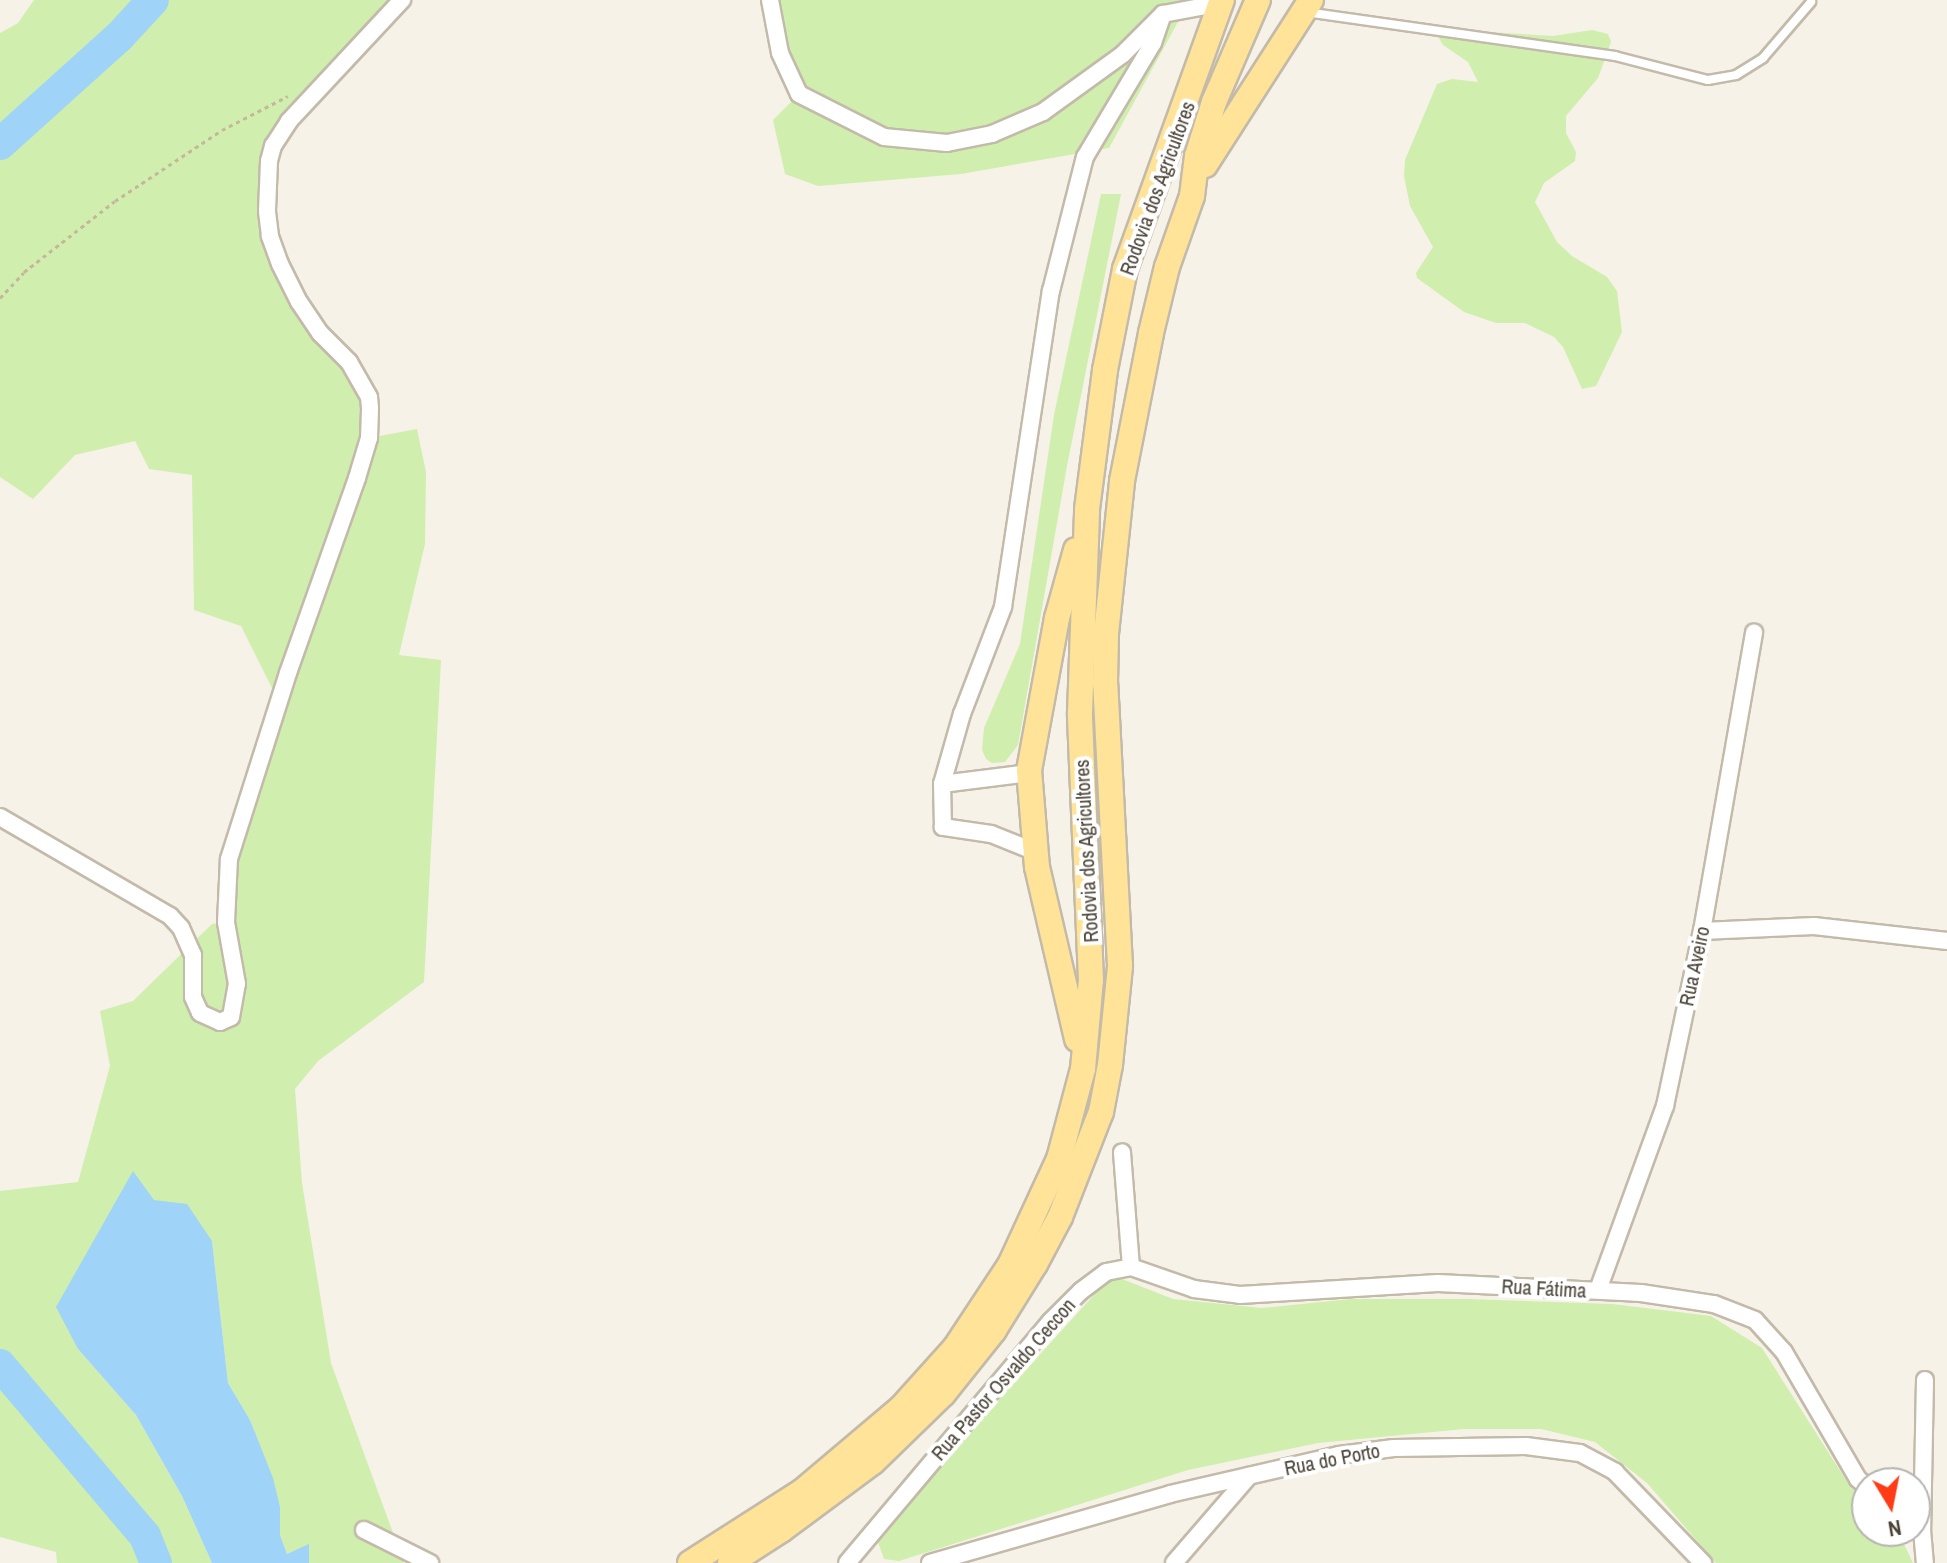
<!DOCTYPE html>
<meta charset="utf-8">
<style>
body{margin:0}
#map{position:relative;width:1947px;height:1563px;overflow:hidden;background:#f6f2e8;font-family:"Archivo Narrow",sans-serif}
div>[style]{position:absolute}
.green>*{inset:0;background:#d0eead}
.water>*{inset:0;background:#9fd3f8}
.river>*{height:32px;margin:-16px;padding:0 16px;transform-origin:16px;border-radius:16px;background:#9fd3f8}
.path>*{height:3px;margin-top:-1.5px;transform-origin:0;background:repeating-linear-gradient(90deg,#c6b799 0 4px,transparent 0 8px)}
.roads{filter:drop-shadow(2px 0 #c3baaa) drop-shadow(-2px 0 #c3baaa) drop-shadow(0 2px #c3baaa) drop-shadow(0 -2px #c3baaa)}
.lane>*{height:8px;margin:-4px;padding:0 4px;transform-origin:4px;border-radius:4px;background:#fff}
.street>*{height:16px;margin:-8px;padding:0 8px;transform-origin:8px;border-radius:8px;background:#fff}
.primary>*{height:24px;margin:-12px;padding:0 12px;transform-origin:12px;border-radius:12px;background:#ffe398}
span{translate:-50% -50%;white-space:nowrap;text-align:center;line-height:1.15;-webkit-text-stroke:8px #fff;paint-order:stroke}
.street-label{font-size:20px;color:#4a4336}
.north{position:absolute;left:1851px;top:1467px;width:80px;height:80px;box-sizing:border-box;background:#fff;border:2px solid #b7b4af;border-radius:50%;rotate:170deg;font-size:22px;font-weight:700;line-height:32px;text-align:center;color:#4a4336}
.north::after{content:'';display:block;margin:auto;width:28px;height:36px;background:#ff3c16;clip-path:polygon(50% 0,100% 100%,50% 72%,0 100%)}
</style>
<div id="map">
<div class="green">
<div style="clip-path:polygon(34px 0,402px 0,289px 121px,269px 161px,280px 264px,364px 387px,369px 438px,417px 429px,426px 472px,425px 544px,399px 655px,441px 660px,424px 982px,318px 1061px,295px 1089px,302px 1183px,331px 1363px,404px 1563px,309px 1563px,309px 1545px,287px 1554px,280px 1535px,280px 1507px,250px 1420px,228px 1383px,212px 1241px,78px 1349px,136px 1415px,182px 1496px,212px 1563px,57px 1563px,56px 1552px,0 1537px,0 1191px,78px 1182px,110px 1066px,100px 1011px,133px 1001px,212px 924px,226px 922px,226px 892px,279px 702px,241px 626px,194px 610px,192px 475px,149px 469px,135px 441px,75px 455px,33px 499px,0 477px,0 33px,18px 23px)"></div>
<div style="clip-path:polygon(770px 0,1190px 0,1109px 148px,961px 174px,818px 186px,785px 174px,773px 120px,799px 94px)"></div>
<div style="clip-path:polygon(1456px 30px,1553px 36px,1592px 30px,1608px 34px,1611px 42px,1598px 78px,1566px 116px,1566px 133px,1576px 152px,1575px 161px,1544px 183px,1535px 202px,1557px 242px,1572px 256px,1607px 277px,1617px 291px,1622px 332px,1596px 386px,1582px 389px,1563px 347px,1554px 337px,1525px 323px,1496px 323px,1464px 312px,1417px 278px,1416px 273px,1433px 247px,1410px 206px,1404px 176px,1405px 160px,1437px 84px,1452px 79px,1478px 82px,1468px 62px,1443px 45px,1436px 33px)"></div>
<div style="clip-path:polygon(1101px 194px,1121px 194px,1067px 466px,1018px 745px,1005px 762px,992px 763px,986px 759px,982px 750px,984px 728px,1020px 644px,1054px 415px)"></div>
<div style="clip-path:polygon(1112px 1275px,1173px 1299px,1262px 1308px,1351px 1299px,1468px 1299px,1612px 1304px,1711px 1316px,1762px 1348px,1851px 1488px,1867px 1504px,1867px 1531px,1893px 1531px,1903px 1542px,1913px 1563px,1716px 1563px,1647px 1483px,1595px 1442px,1541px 1429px,1464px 1429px,1318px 1443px,1188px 1470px,899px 1561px,884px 1559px,878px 1542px,925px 1481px)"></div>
</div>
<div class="water">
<div style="clip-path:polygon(133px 1171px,154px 1200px,187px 1204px,212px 1241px,228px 1383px,250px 1420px,273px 1478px,280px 1507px,280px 1535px,287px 1554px,309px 1544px,309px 1563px,212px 1563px,182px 1496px,136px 1415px,78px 1349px,56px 1307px)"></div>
</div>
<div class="river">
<div style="left:0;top:144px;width:160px;rotate:-42deg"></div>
<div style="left:119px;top:37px;width:50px;rotate:-47.4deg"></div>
<div style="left:0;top:1365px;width:224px;rotate:49.7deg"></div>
<div style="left:145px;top:1536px;width:29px;rotate:68deg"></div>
</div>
<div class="path">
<div style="left:0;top:298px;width:35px;rotate:-47deg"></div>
<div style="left:24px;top:272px;width:115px;rotate:-38deg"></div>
<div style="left:115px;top:201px;width:128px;rotate:-33.6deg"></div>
<div style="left:222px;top:130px;width:74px;rotate:-27.3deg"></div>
</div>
<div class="roads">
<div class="lane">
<div style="left:1306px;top:12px;width:312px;rotate:8.1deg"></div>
<div style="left:1615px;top:56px;width:96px;rotate:14.5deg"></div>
<div style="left:1708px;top:80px;width:28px;rotate:-10deg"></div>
<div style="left:1736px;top:75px;width:32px;rotate:-32deg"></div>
<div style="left:1763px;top:58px;width:74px;rotate:-49.4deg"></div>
</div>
<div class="street">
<div style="left:770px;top:0;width:54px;rotate:79.3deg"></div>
<div style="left:780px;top:53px;width:45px;rotate:65.1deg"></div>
<div style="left:799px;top:94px;width:95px;rotate:26.8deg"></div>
<div style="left:884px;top:137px;width:63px;rotate:5.4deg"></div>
<div style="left:947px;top:143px;width:46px;rotate:-11.3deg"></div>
<div style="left:992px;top:134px;width:56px;rotate:-23.3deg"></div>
<div style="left:1043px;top:112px;width:99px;rotate:-35.9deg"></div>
<div style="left:1123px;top:54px;width:57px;rotate:-45deg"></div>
<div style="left:1163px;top:14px;width:59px;rotate:-10.7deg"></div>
<div style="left:942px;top:784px;width:88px;rotate:-7.2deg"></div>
<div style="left:0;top:817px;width:197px;rotate:30.2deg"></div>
<div style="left:170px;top:916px;width:16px;rotate:47deg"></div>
<div style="left:181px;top:928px;width:30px;rotate:66deg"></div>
<div style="left:193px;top:955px;width:42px;rotate:90deg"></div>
<div style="left:193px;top:997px;width:17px;rotate:66deg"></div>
<div style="left:200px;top:1013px;width:22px;rotate:24deg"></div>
<div style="left:220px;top:1022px;width:12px;rotate:-24deg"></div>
<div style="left:231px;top:1017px;width:34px;rotate:-80deg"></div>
<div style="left:237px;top:984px;width:63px;rotate:-100.1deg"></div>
<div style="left:226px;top:922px;width:63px;rotate:-87.3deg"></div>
<div style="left:229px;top:859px;width:195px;rotate:-72.4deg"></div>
<div style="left:288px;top:673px;width:207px;rotate:-70.5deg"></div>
<div style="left:357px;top:478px;width:42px;rotate:-73.3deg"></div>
<div style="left:369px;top:438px;width:30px;rotate:-88deg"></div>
<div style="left:370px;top:408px;width:11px;rotate:-95deg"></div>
<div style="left:369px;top:397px;width:40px;rotate:-119.7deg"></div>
<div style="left:349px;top:362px;width:41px;rotate:-135deg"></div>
<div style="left:320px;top:333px;width:37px;rotate:-124deg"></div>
<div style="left:299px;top:302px;width:42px;rotate:-116.6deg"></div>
<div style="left:280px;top:264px;width:30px;rotate:-110deg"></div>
<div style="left:270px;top:236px;width:25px;rotate:-97deg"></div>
<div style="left:267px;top:211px;width:50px;rotate:-87.7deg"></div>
<div style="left:269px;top:161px;width:16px;rotate:-75deg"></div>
<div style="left:273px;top:146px;width:30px;rotate:-57deg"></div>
<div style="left:289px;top:121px;width:166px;rotate:-47deg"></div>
<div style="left:1036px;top:852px;width:48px;rotate:-158.2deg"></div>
<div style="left:991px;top:834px;width:49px;rotate:-171.7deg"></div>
<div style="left:943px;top:827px;width:43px;rotate:-91.3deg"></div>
<div style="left:942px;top:784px;width:73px;rotate:-74.1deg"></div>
<div style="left:962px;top:714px;width:115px;rotate:-69deg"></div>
<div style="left:1003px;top:607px;width:320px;rotate:-81.4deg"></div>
<div style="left:1051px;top:291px;width:138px;rotate:-75.8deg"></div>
<div style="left:1085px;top:157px;width:133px;rotate:-59.2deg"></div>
<div style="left:1153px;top:43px;width:31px;rotate:-71deg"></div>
<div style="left:1702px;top:931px;width:112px;rotate:-2.6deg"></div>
<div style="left:1814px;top:926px;width:134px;rotate:6.4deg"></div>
<div style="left:1131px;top:1267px;width:67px;rotate:19.2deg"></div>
<div style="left:1194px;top:1289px;width:46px;rotate:7.4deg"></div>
<div style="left:1240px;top:1295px;width:198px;rotate:-3.5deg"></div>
<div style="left:1438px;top:1283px;width:203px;rotate:2.8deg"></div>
<div style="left:1641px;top:1293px;width:74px;rotate:8.6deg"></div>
<div style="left:1714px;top:1304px;width:44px;rotate:21.3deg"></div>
<div style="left:1755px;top:1320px;width:43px;rotate:47.8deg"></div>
<div style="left:1784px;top:1352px;width:147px;rotate:59.8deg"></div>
<div style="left:1858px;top:1479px;width:12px;rotate:42deg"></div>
<div style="left:1598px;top:1290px;width:196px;rotate:-70deg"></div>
<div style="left:1665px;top:1106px;width:179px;rotate:-78.1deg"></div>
<div style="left:1702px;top:931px;width:303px;rotate:-80.1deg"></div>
<div style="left:1925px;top:1380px;width:150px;rotate:91.1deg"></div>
<div style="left:1922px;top:1530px;width:33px;rotate:85deg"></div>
<div style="left:364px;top:1530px;width:74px;rotate:26.6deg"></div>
<div style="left:847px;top:1563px;width:315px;rotate:-49.9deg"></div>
<div style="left:1050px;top:1322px;width:44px;rotate:-45deg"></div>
<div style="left:1081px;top:1291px;width:31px;rotate:-37deg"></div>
<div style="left:1106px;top:1272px;width:25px;rotate:-11deg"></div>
<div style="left:1131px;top:1267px;width:115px;rotate:-94.5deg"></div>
<div style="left:930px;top:1563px;width:250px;rotate:-16deg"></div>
<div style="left:1170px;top:1494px;width:173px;rotate:-13deg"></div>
<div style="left:1339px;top:1455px;width:55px;rotate:-7.3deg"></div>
<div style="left:1394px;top:1448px;width:132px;rotate:-0.9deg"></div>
<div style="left:1526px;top:1446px;width:54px;rotate:7.4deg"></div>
<div style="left:1580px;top:1453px;width:40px;rotate:28deg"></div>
<div style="left:1615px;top:1472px;width:127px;rotate:46deg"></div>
<div style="left:1174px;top:1563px;width:115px;rotate:-49.2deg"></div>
</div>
<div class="primary">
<div style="left:1205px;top:165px;width:196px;rotate:-57.3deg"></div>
<div style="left:1076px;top:550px;width:71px;rotate:105.6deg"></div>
<div style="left:1057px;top:618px;width:155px;rotate:100.4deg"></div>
<div style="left:1029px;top:770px;width:97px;rotate:85.3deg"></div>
<div style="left:1037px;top:867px;width:177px;rotate:76.9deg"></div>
<div style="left:690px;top:1563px;width:135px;rotate:-32.6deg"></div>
<div style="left:804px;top:1490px;width:127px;rotate:-40.2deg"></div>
<div style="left:901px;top:1408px;width:81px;rotate:-48deg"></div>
<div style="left:955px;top:1348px;width:100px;rotate:-56.5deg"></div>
<div style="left:1010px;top:1265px;width:117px;rotate:-65.2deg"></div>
<div style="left:1059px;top:1159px;width:93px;rotate:-75.1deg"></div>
<div style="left:1083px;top:1069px;width:89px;rotate:-84.9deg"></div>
<div style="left:1091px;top:980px;width:267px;rotate:-92.4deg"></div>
<div style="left:1080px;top:713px;width:204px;rotate:-88deg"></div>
<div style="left:1087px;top:509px;width:140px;rotate:-82.6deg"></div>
<div style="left:1105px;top:370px;width:103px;rotate:-78.8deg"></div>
<div style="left:1125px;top:269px;width:286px;rotate:-70.2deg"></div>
<div style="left:730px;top:1563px;width:61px;rotate:-32.9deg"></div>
<div style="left:781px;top:1530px;width:114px;rotate:-36.5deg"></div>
<div style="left:873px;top:1462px;width:98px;rotate:-44.2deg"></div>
<div style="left:943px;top:1394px;width:82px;rotate:-51.4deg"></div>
<div style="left:994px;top:1330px;width:78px;rotate:-58.2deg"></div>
<div style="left:1035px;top:1264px;width:53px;rotate:-62deg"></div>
<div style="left:1060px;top:1217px;width:113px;rotate:-68.7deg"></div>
<div style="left:1101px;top:1112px;width:48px;rotate:-79.2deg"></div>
<div style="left:1110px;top:1065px;width:100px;rotate:-84.2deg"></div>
<div style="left:1120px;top:966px;width:283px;rotate:-93deg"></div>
<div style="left:1105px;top:683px;width:49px;rotate:-88.8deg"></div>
<div style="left:1106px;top:634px;width:154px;rotate:-84deg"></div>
<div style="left:1122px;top:481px;width:151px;rotate:-78.9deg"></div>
<div style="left:1151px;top:333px;width:68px;rotate:-76.4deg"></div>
<div style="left:1167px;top:267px;width:75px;rotate:-70.6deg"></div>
<div style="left:1192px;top:196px;width:40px;rotate:-82.9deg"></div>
<div style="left:1197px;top:156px;width:57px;rotate:-72.5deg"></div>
<div style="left:1214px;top:102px;width:111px;rotate:-66.7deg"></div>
</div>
</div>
<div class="street-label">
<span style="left:1157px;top:188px;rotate:-70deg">Rodovia dos Agricultores</span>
<span style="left:1086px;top:851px;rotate:-93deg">Rodovia dos Agricultores</span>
<span style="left:1694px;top:966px;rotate:-78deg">Rua Aveiro</span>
<span style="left:1544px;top:1288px;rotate:3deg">Rua Fátima</span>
<span style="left:1003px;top:1379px;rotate:-49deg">Rua Pastor Osvaldo Ceccon</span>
<span style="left:1332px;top:1459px;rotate:-11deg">Rua do Porto</span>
</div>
<div class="north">N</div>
</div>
